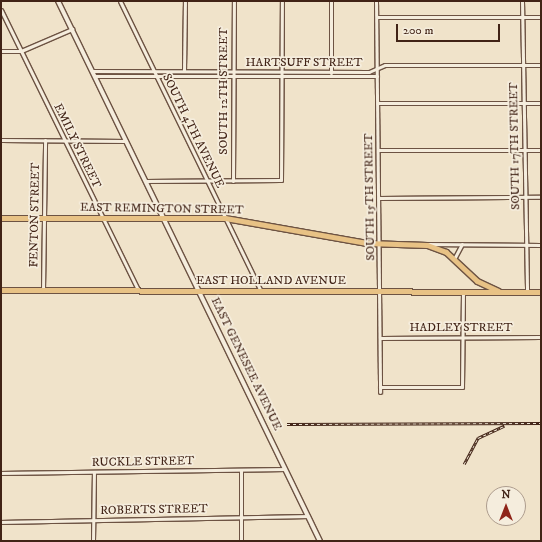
<!DOCTYPE html>
<style>
body{margin:0}
#map{position:relative;width:542px;height:542px;overflow:hidden;background:#f0e3ca;font-family:"IM FELL DW Pica",serif}
div>[style]{position:absolute}
.roads{filter:drop-shadow(1px 0 #6d5343) drop-shadow(-1px 0 #6d5343) drop-shadow(0 1px #6d5343) drop-shadow(0 -1px #6d5343)}
.minor>*{height:3px;margin:-1.5px;padding:0 1.5px;transform-origin:1.5px;border-radius:1.5px;background:#f5eddd}
.secondary>*{height:4px;margin:-2px;padding:0 2px;transform-origin:2px;border-radius:2px;background:#f5eddd}
.trunk>*{height:5px;margin:-2.5px;padding:0 2.5px;transform-origin:2.5px;border-radius:2.5px;background:#e8c285}
.rail>*{height:2.5px;margin-top:-1.25px;transform-origin:0;background:repeating-linear-gradient(90deg,#f5eddd 0 3px,#412316 0 6px);box-sizing:border-box;border-block:1px solid #412316}
span{translate:-50% -50%;white-space:nowrap;text-align:center;line-height:1.15;-webkit-text-stroke:3.5px #f5eddd;paint-order:stroke}
.street-label{font-size:12px;color:#412316}
.frame{position:absolute;inset:0;border:2px solid #412316;pointer-events:none}
.north{position:absolute;left:486px;top:486px;width:40px;height:40px;box-sizing:border-box;background:#f5eddd;border:1px solid #ad9c8d;border-radius:50%;rotate:0deg;font-size:11px;font-weight:700;line-height:16px;text-align:center;color:#412316}
.north::after{content:'';display:block;margin:auto;width:14px;height:18px;background:#8f2418;clip-path:polygon(50% 0,100% 100%,50% 72%,0 100%)}
.scale{position:absolute;left:396px;top:24px;width:104px;height:18px;box-sizing:border-box;border:2px solid #412316;border-top:0;padding-left:5px;font-size:12px;line-height:14px;white-space:nowrap;color:#412316;-webkit-text-stroke:3px #f5eddd;paint-order:stroke}
</style>
<div id="map">
<div class="roads">
<div class="minor">
<div style="left:120px;top:1px;width:322px;rotate:64.1deg"></div>
<div style="left:376px;top:1px;width:391px;rotate:89.4deg"></div>
<div style="left:522px;top:1px;width:290px;rotate:89deg"></div>
<div style="left:1px;top:10px;width:312px;rotate:63.9deg"></div>
<div style="left:377px;top:17px;width:164px"></div>
<div style="left:1px;top:51px;width:20px"></div>
<div style="left:21px;top:51px;width:56px;rotate:-23.3deg"></div>
<div style="left:92px;top:71px;width:277px;rotate:0.2deg"></div>
<div style="left:369px;top:72px;width:17px;rotate:-24deg"></div>
<div style="left:385px;top:65px;width:156px"></div>
<div style="left:184px;top:71px;width:70px;rotate:-89.2deg"></div>
<div style="left:331px;top:73px;width:72px;rotate:-90deg"></div>
<div style="left:95px;top:76px;width:282px"></div>
<div style="left:378px;top:103px;width:163px"></div>
<div style="left:1px;top:140px;width:125px;rotate:0.5deg"></div>
<div style="left:378px;top:150px;width:163px"></div>
<div style="left:145px;top:181px;width:136px;rotate:-0.4deg"></div>
<div style="left:281px;top:180px;width:179px;rotate:-89.7deg"></div>
<div style="left:233px;top:181px;width:180px;rotate:-89.7deg"></div>
<div style="left:379px;top:198px;width:162px;rotate:-0.4deg"></div>
<div style="left:427px;top:244px;width:114px;rotate:0.5deg"></div>
<div style="left:454px;top:259px;width:17px;rotate:-62deg"></div>
<div style="left:43px;top:290px;width:150px;rotate:-89.2deg"></div>
<div style="left:380px;top:338px;width:161px;rotate:-0.4deg"></div>
<div style="left:380px;top:387px;width:82px"></div>
<div style="left:462px;top:387px;width:94px;rotate:-89.4deg"></div>
<div style="left:241px;top:470px;width:71px;rotate:90deg"></div>
<div style="left:1px;top:473px;width:284px;rotate:-0.8deg"></div>
<div style="left:1px;top:522px;width:307px;rotate:-1.1deg"></div>
<div style="left:93px;top:541px;width:69px;rotate:-89.2deg"></div>
</div>
<div class="secondary">
<div style="left:58px;top:1px;width:600px;rotate:64.12deg"></div>
</div>
<div class="trunk">
<div style="left:1px;top:218px;width:224px"></div>
<div style="left:225px;top:218px;width:144px;rotate:10deg"></div>
<div style="left:367px;top:243px;width:60px;rotate:1.9deg"></div>
<div style="left:427px;top:245px;width:20px;rotate:20deg"></div>
<div style="left:446px;top:252px;width:42px;rotate:43.1deg"></div>
<div style="left:477px;top:281px;width:23px;rotate:25deg"></div>
<div style="left:1px;top:290px;width:540px;rotate:0.21deg"></div>
</div>
</div>
<div class="rail">
<div style="left:287px;top:424px;width:254px;rotate:-0.2deg"></div>
<div style="left:464px;top:464px;width:30px;rotate:-62deg"></div>
<div style="left:478px;top:438px;width:29px;rotate:-25deg"></div>
</div>
<div class="street-label">
<span style="left:304px;top:63px">HARTSUFF STREET</span>
<span style="left:224px;top:91px;rotate:-90deg">SOUTH 12TH STREET</span>
<span style="left:193px;top:131px;rotate:64deg">SOUTH 4TH AVENUE</span>
<span style="left:77px;top:146px;rotate:64deg">EMILY STREET</span>
<span style="left:515px;top:146px;rotate:-91deg">SOUTH 17TH STREET</span>
<span style="left:370px;top:197px;rotate:-91deg">SOUTH 15TH STREET</span>
<span style="left:162px;top:209px;rotate:1deg">EAST REMINGTON STREET</span>
<span style="left:35px;top:215px;rotate:-89deg">FENTON STREET</span>
<span style="left:271px;top:281px">EAST HOLLAND AVENUE</span>
<span style="left:461px;top:328px">HADLEY STREET</span>
<span style="left:246px;top:364px;rotate:64deg">EAST GENESEE AVENUE</span>
<span style="left:143px;top:462px;rotate:-1deg">RUCKLE STREET</span>
<span style="left:154px;top:510px;rotate:-1deg">ROBERTS STREET</span>
</div>
<div class="frame"></div>
<div class="north">N</div>
<div class="scale">200 m</div>
</div>
